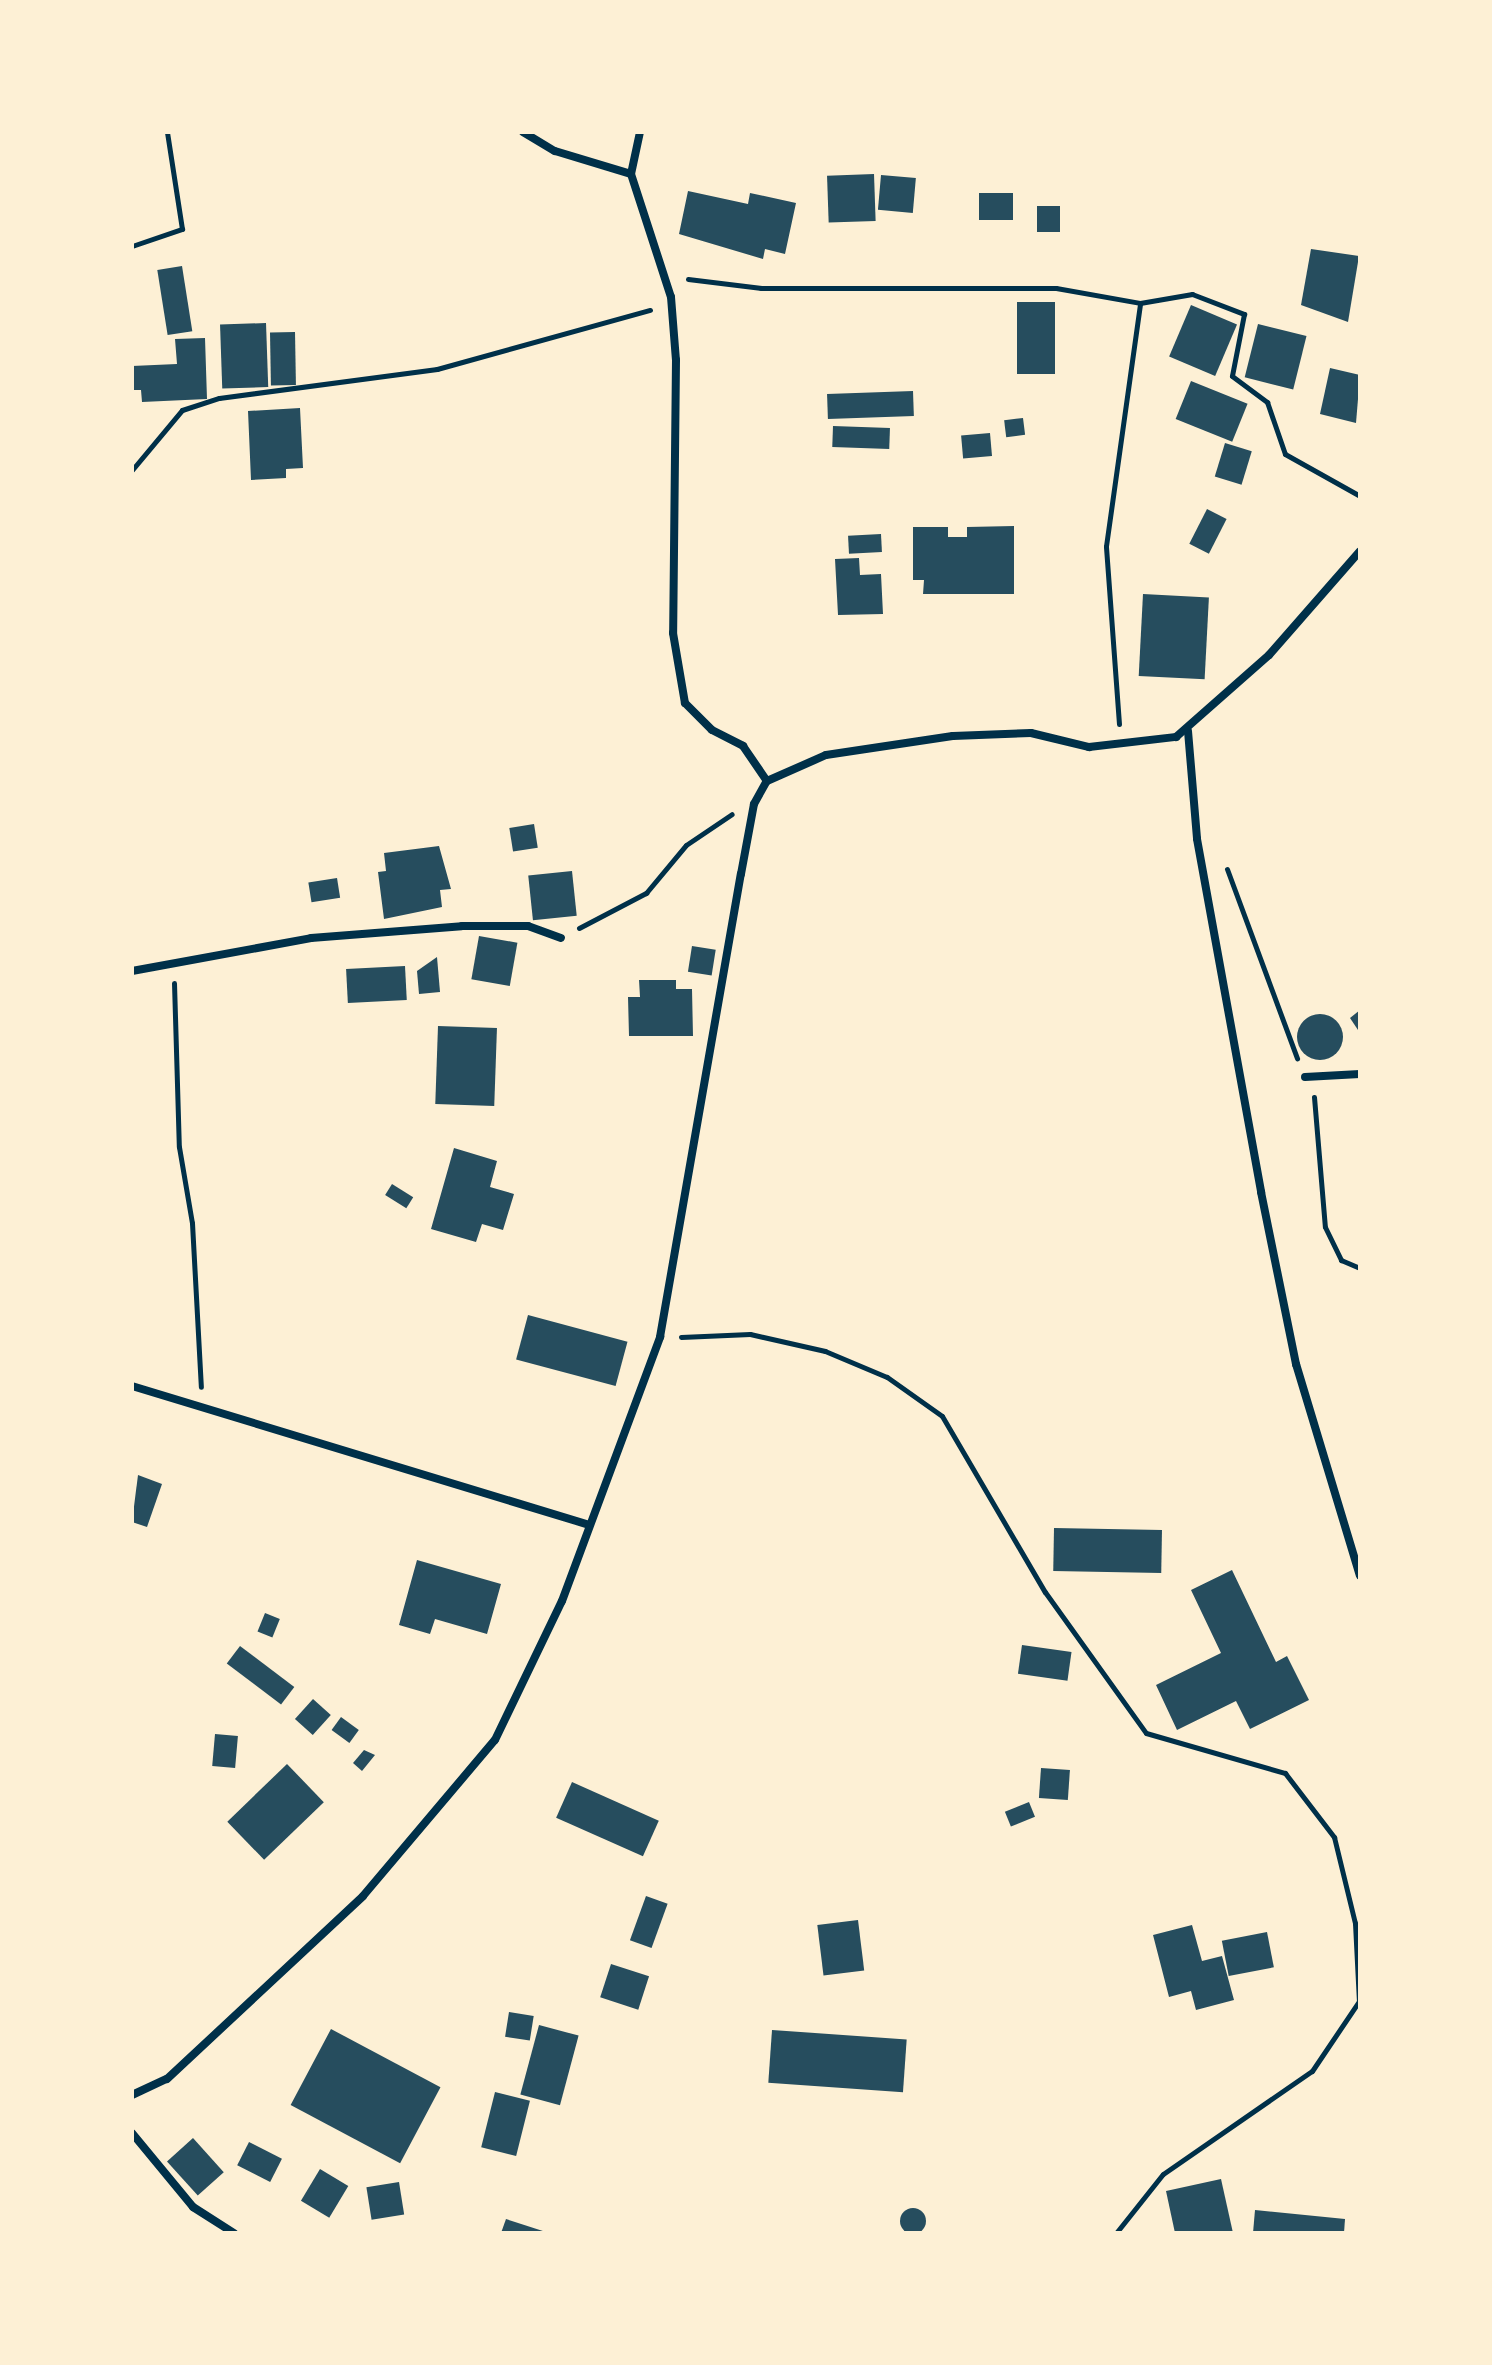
<!DOCTYPE html>
<style>
body{margin:0}
#map{position:relative;width:1492px;height:2365px;overflow:hidden;background:#fdf0d5;font-family:Figtree,sans-serif}
div>[style]{position:absolute}
.building>*{inset:0;background:#264d5e;transform-origin:0 0}
.round{border-radius:50%}
.path>*{height:5px;margin:-2.5px;padding:0 2.5px;transform-origin:2.5px;border-radius:2.5px;background:#003049}
.minor>*{height:8px;margin:-4px;padding:0 4px;transform-origin:4px;border-radius:4px;background:#003049}
span{translate:-50% -50%;white-space:nowrap;text-align:center;line-height:1.15;-webkit-text-stroke:7px #fdf0d5;paint-order:stroke}
.frame{position:absolute;inset:0;border:134px solid #fdf0d5;pointer-events:none}
</style>
<div id="map">
<div class="building">
<div style="left:874px;top:174px;width:47px;height:47px;rotate:88deg"></div>
<div style="left:881px;top:175px;width:35px;height:35px;rotate:5deg"></div>
<div style="clip-path:polygon(688px 191px,748px 204px,750px 193px,796px 203px,785px 254px,765px 249px,763px 259px,679px 234px)"></div>
<div style="left:1013px;top:193px;width:27px;height:34px;rotate:90deg"></div>
<div style="left:1037px;top:206px;width:23px;height:26px"></div>
<div style="clip-path:polygon(1311px 249px,1359px 256px,1348px 322px,1301px 305px)"></div>
<div style="left:182px;top:266px;width:66px;height:25px;rotate:81deg"></div>
<div style="left:1017px;top:302px;width:38px;height:72px"></div>
<div style="left:1191px;top:305px;width:50px;height:56px;rotate:23deg"></div>
<div style="left:266px;top:323px;width:64px;height:46px;rotate:88deg"></div>
<div style="left:1258px;top:324px;width:50px;height:55px;rotate:14deg"></div>
<div style="left:295px;top:332px;width:53px;height:25px;rotate:89deg"></div>
<div style="clip-path:polygon(205px 338px,207px 399px,142px 402px,141px 390px,133px 390px,132px 366px,177px 364px,175px 339px)"></div>
<div style="clip-path:polygon(1330px 368px,1360px 375px,1356px 423px,1320px 414px)"></div>
<div style="left:1191px;top:381px;width:61px;height:41px;rotate:22deg"></div>
<div style="left:913px;top:391px;width:25px;height:86px;rotate:88deg"></div>
<div style="clip-path:polygon(300px 408px,303px 468px,286px 469px,286px 478px,251px 480px,248px 411px)"></div>
<div style="left:1023px;top:418px;width:17px;height:19px;rotate:83deg"></div>
<div style="left:833px;top:426px;width:57px;height:21px;rotate:2deg"></div>
<div style="left:990px;top:433px;width:23px;height:29px;rotate:85deg"></div>
<div style="left:1225px;top:443px;width:28px;height:35px;rotate:17deg"></div>
<div style="left:1207px;top:509px;width:22px;height:39px;rotate:27deg"></div>
<div style="clip-path:polygon(1014px 526px,1014px 594px,923px 594px,924px 580px,913px 580px,913px 527px,948px 527px,948px 537px,967px 537px,967px 527px)"></div>
<div style="left:881px;top:534px;width:18px;height:33px;rotate:87deg"></div>
<div style="clip-path:polygon(859px 558px,860px 575px,881px 574px,883px 614px,838px 615px,835px 559px)"></div>
<div style="left:1143px;top:594px;width:66px;height:82px;rotate:3deg"></div>
<div style="left:534px;top:824px;width:24px;height:25px;rotate:81deg"></div>
<div style="clip-path:polygon(439px 846px,451px 889px,440px 890px,442px 907px,384px 919px,378px 872px,386px 871px,384px 853px)"></div>
<div style="left:572px;top:871px;width:45px;height:44px;rotate:84deg"></div>
<div style="left:337px;top:878px;width:20px;height:29px;rotate:81deg"></div>
<div style="left:479px;top:936px;width:39px;height:44px;rotate:10deg"></div>
<div style="left:692px;top:946px;width:24px;height:26px;rotate:9deg"></div>
<div style="clip-path:polygon(437px 957px,440px 992px,419px 994px,417px 971px)"></div>
<div style="left:405px;top:966px;width:34px;height:59px;rotate:87deg"></div>
<div style="clip-path:polygon(639px 980px,676px 980px,676px 989px,692px 989px,693px 1036px,629px 1036px,628px 997px,640px 997px)"></div>
<div style="clip-path:polygon(1360px 1010px,1360px 1033px,1350px 1018px)"></div>
<div class="round" style="left:1297px;top:1014px;width:46px;height:46px"></div>
<div style="left:438px;top:1026px;width:59px;height:78px;rotate:2deg"></div>
<div style="clip-path:polygon(454px 1148px,497px 1161px,490px 1187px,514px 1194px,503px 1230px,482px 1224px,476px 1242px,431px 1229px)"></div>
<div style="left:392px;top:1184px;width:25px;height:13px;rotate:32deg"></div>
<div style="left:528px;top:1315px;width:103px;height:46px;rotate:15deg"></div>
<div style="clip-path:polygon(138px 1475px,162px 1484px,147px 1527px,132px 1522px)"></div>
<div style="left:1054px;top:1528px;width:108px;height:43px;rotate:1deg"></div>
<div style="clip-path:polygon(417px 1560px,501px 1584px,487px 1634px,435px 1619px,430px 1634px,399px 1625px)"></div>
<div style="clip-path:polygon(1232px 1570px,1276px 1662px,1287px 1656px,1309px 1700px,1250px 1729px,1236px 1701px,1177px 1730px,1156px 1685px,1221px 1653px,1191px 1590px)"></div>
<div style="left:265px;top:1613px;width:16px;height:20px;rotate:22deg"></div>
<div style="left:1022px;top:1645px;width:50px;height:29px;rotate:8deg"></div>
<div style="left:240px;top:1646px;width:68px;height:22px;rotate:37deg"></div>
<div style="left:313px;top:1699px;width:24px;height:27px;rotate:42deg"></div>
<div style="left:341px;top:1717px;width:22px;height:16px;rotate:36deg"></div>
<div style="left:215px;top:1734px;width:23px;height:32px;rotate:5deg"></div>
<div style="clip-path:polygon(364px 1750px,375px 1755px,362px 1771px,353px 1763px)"></div>
<div style="left:287px;top:1764px;width:53px;height:83px;rotate:46deg"></div>
<div style="left:1041px;top:1768px;width:29px;height:30px;rotate:4deg"></div>
<div style="left:572px;top:1782px;width:95px;height:39px;rotate:24deg"></div>
<div style="left:1029px;top:1802px;width:16px;height:26px;rotate:68deg"></div>
<div style="left:646px;top:1896px;width:23px;height:47px;rotate:20deg"></div>
<div style="left:858px;top:1920px;width:51px;height:41px;rotate:83deg"></div>
<div style="clip-path:polygon(1192px 1925px,1202px 1961px,1222px 1956px,1234px 2000px,1196px 2010px,1191px 1991px,1169px 1997px,1153px 1935px)"></div>
<div style="left:1267px;top:1932px;width:36px;height:46px;rotate:79deg"></div>
<div style="left:611px;top:1964px;width:40px;height:35px;rotate:18deg"></div>
<div style="left:509px;top:2012px;width:25px;height:25px;rotate:9deg"></div>
<div style="left:539px;top:2025px;width:41px;height:72px;rotate:15deg"></div>
<div style="left:331px;top:2029px;width:124px;height:86px;rotate:28deg"></div>
<div style="left:772px;top:2030px;width:135px;height:53px;rotate:4deg"></div>
<div style="left:495px;top:2092px;width:36px;height:57px;rotate:14deg"></div>
<div style="left:193px;top:2138px;width:46px;height:35px;rotate:48deg"></div>
<div style="left:249px;top:2142px;width:37px;height:26px;rotate:27deg"></div>
<div style="left:320px;top:2169px;width:33px;height:37px;rotate:31deg"></div>
<div style="clip-path:polygon(1221px 2179px,1233px 2233px,1175px 2233px,1166px 2191px)"></div>
<div style="left:399px;top:2182px;width:33px;height:33px;rotate:81deg"></div>
<div class="round" style="left:900px;top:2208px;width:26px;height:26px"></div>
<div style="clip-path:polygon(1255px 2210px,1345px 2219px,1344px 2233px,1253px 2233px)"></div>
<div style="clip-path:polygon(506px 2219px,546px 2232px,546px 2233px,501px 2233px)"></div>
</div>
<div class="path">
<div style="left:132px;top:246px;width:53px;rotate:-18.8deg"></div>
<div style="left:182px;top:229px;width:98px;rotate:-98.8deg"></div>
<div style="left:688px;top:279px;width:74px;rotate:7deg"></div>
<div style="left:761px;top:288px;width:295px"></div>
<div style="left:1056px;top:288px;width:85px;rotate:10.1deg"></div>
<div style="left:1140px;top:303px;width:53px;rotate:-9.8deg"></div>
<div style="left:1192px;top:294px;width:56px;rotate:21deg"></div>
<div style="left:1244px;top:314px;width:63px;rotate:101deg"></div>
<div style="left:1232px;top:376px;width:44px;rotate:36.6deg"></div>
<div style="left:1267px;top:402px;width:55px;rotate:70.9deg"></div>
<div style="left:1285px;top:454px;width:86px;rotate:29.2deg"></div>
<div style="left:132px;top:470px;width:78px;rotate:-50.2deg"></div>
<div style="left:182px;top:410px;width:39px;rotate:-18deg"></div>
<div style="left:219px;top:398px;width:220px;rotate:-7.6deg"></div>
<div style="left:437px;top:369px;width:221px;rotate:-15.5deg"></div>
<div style="left:1119px;top:724px;width:178px;rotate:-94.2deg"></div>
<div style="left:1106px;top:546px;width:245px;rotate:-82deg"></div>
<div style="left:1227px;top:869px;width:202px;rotate:69.7deg"></div>
<div style="left:579px;top:928px;width:76px;rotate:-27.6deg"></div>
<div style="left:646px;top:893px;width:62px;rotate:-50.2deg"></div>
<div style="left:686px;top:845px;width:55px;rotate:-34deg"></div>
<div style="left:174px;top:983px;width:164px;rotate:88.3deg"></div>
<div style="left:179px;top:1147px;width:77px;rotate:80.3deg"></div>
<div style="left:192px;top:1223px;width:164px;rotate:86.9deg"></div>
<div style="left:1314px;top:1097px;width:130px;rotate:85.2deg"></div>
<div style="left:1325px;top:1227px;width:37px;rotate:64deg"></div>
<div style="left:1341px;top:1260px;width:21px;rotate:23deg"></div>
<div style="left:681px;top:1337px;width:69px;rotate:-2.5deg"></div>
<div style="left:750px;top:1334px;width:77px;rotate:12.8deg"></div>
<div style="left:825px;top:1351px;width:67px;rotate:22.8deg"></div>
<div style="left:887px;top:1377px;width:67px;rotate:35.3deg"></div>
<div style="left:942px;top:1416px;width:204px;rotate:59.7deg"></div>
<div style="left:1045px;top:1592px;width:173px;rotate:54.4deg"></div>
<div style="left:1146px;top:1733px;width:145px;rotate:16.1deg"></div>
<div style="left:1285px;top:1773px;width:81px;rotate:52.6deg"></div>
<div style="left:1334px;top:1837px;width:89px;rotate:76.3deg"></div>
<div style="left:1355px;top:1923px;width:78px;rotate:87.1deg"></div>
<div style="left:1116px;top:2233px;width:75px;rotate:-51.5deg"></div>
<div style="left:1163px;top:2174px;width:181px;rotate:-34.7deg"></div>
<div style="left:1312px;top:2071px;width:84px;rotate:-56.1deg"></div>
</div>
<div class="minor">
<div style="left:523px;top:132px;width:37px;rotate:31deg"></div>
<div style="left:555px;top:151px;width:79px;rotate:16.8deg"></div>
<div style="left:640px;top:132px;width:43px;rotate:102.1deg"></div>
<div style="left:631px;top:174px;width:129px;rotate:72deg"></div>
<div style="left:671px;top:297px;width:63px;rotate:85.5deg"></div>
<div style="left:676px;top:360px;width:273px;rotate:90.6deg"></div>
<div style="left:673px;top:633px;width:71px;rotate:80.3deg"></div>
<div style="left:685px;top:703px;width:38px;rotate:45deg"></div>
<div style="left:712px;top:730px;width:35px;rotate:27deg"></div>
<div style="left:743px;top:746px;width:42px;rotate:55.6deg"></div>
<div style="left:1188px;top:731px;width:108px;rotate:85.2deg"></div>
<div style="left:1197px;top:839px;width:359px;rotate:79.7deg"></div>
<div style="left:1261px;top:1192px;width:176px;rotate:78.5deg"></div>
<div style="left:1296px;top:1364px;width:221px;rotate:73.2deg"></div>
<div style="left:132px;top:971px;width:182px;rotate:-10.4deg"></div>
<div style="left:311px;top:938px;width:151px;rotate:-4.5deg"></div>
<div style="left:462px;top:926px;width:66px"></div>
<div style="left:528px;top:926px;width:35px;rotate:20deg"></div>
<div style="left:1305px;top:1077px;width:55px;rotate:-3.1deg"></div>
<div style="left:132px;top:1386px;width:475px;rotate:16.9deg"></div>
<div style="left:132px;top:2095px;width:38px;rotate:-25deg"></div>
<div style="left:167px;top:2079px;width:268px;rotate:-43deg"></div>
<div style="left:363px;top:1896px;width:204px;rotate:-49.8deg"></div>
<div style="left:495px;top:1740px;width:154px;rotate:-64.3deg"></div>
<div style="left:562px;top:1601px;width:282px;rotate:-69.6deg"></div>
<div style="left:660px;top:1337px;width:470px;rotate:-80.1deg"></div>
<div style="left:741px;top:874px;width:71px;rotate:-79.5deg"></div>
<div style="left:754px;top:804px;width:26px;rotate:-61deg"></div>
<div style="left:767px;top:781px;width:64px;rotate:-23.8deg"></div>
<div style="left:826px;top:755px;width:128px;rotate:-8.5deg"></div>
<div style="left:953px;top:736px;width:78px;rotate:-2.2deg"></div>
<div style="left:1031px;top:733px;width:60px;rotate:13.6deg"></div>
<div style="left:1089px;top:747px;width:88px;rotate:-6.6deg"></div>
<div style="left:1176px;top:737px;width:124px;rotate:-41.4deg"></div>
<div style="left:1269px;top:655px;width:138px;rotate:-48.8deg"></div>
<div style="left:132px;top:2133px;width:96px;rotate:50.5deg"></div>
<div style="left:193px;top:2207px;width:49px;rotate:32.4deg"></div>
</div>
<div class="frame"></div>
</div>
